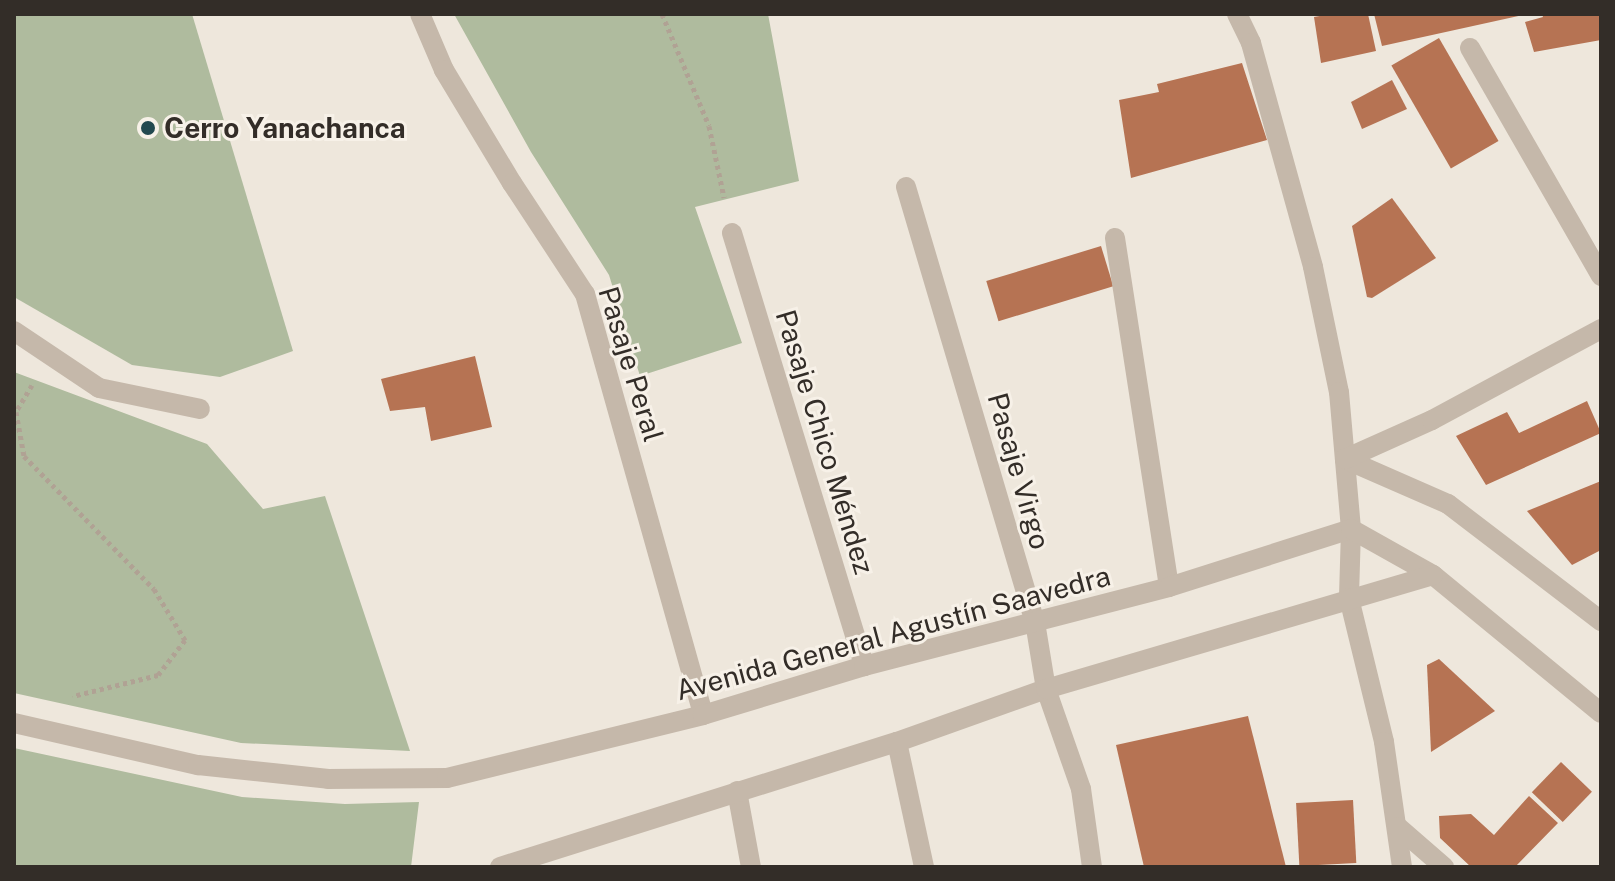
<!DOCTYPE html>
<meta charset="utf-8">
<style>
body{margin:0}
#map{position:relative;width:1615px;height:881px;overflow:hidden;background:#eee7dc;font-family:"Public Sans",sans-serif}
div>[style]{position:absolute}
.green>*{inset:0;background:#afbb9e}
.building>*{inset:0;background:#b67353;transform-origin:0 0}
.path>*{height:5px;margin-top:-2.5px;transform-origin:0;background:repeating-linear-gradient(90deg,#b0a294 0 4px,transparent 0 8px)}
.minor>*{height:20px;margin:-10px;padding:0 10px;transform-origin:10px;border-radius:10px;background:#c5b8aa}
.dots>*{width:22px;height:22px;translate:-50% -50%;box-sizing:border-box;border:4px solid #f7f1e8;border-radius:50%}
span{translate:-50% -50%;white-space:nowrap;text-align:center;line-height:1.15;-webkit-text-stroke:6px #f7f1e8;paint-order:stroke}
.poi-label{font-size:28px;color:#332d28;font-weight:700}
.left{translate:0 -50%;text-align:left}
.street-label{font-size:28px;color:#332d28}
.frame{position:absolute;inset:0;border:16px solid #332d28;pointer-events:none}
</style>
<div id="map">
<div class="green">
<div style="clip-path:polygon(14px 14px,192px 14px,293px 351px,220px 377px,132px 365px,14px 297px)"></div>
<div style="clip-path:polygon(454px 14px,768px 14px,799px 181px,695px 207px,742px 343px,640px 376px,609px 275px,531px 152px)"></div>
<div style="clip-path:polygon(14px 372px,207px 444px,263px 509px,325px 496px,410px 751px,241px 743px,14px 693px)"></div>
<div style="clip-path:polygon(14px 748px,242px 797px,345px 804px,419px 802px,411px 867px,14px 867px)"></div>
</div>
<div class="building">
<div style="clip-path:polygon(1331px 14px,1368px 14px,1376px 51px,1321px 63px,1314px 17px)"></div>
<div style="clip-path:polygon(1374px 14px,1523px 14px,1523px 15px,1382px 46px)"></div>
<div style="clip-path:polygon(1542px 14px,1601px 14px,1601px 40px,1534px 52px,1525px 22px,1543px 17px)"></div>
<div style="left:1439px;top:38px;width:119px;height:55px;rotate:60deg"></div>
<div style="clip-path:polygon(1242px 63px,1267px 140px,1131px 178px,1119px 100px,1159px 92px,1157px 84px)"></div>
<div style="clip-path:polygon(1392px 80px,1407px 109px,1362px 129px,1351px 102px)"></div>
<div style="clip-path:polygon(1392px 198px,1436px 258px,1372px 298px,1367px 297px,1352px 226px)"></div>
<div style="left:1101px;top:246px;width:42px;height:120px;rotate:73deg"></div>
<div style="clip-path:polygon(475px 356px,492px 427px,431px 441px,425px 407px,390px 411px,381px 379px)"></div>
<div style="clip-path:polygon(1587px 401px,1601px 433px,1486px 485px,1456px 436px,1507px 412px,1519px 433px)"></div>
<div style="clip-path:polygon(1601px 481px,1601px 550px,1572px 565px,1527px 511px)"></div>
<div style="clip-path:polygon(1439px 659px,1495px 711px,1431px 752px,1427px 665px)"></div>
<div style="clip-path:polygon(1248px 716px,1286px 867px,1144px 867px,1116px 745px)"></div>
<div style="left:1561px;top:762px;width:43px;height:42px;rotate:44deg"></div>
<div style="clip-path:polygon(1529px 796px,1558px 823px,1515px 867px,1471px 867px,1440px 838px,1439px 816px,1471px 814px,1494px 835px)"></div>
<div style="left:1353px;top:800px;width:63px;height:57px;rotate:87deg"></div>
</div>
<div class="path">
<div style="left:662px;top:14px;width:121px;rotate:67.2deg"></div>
<div style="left:709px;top:126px;width:73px;rotate:78.1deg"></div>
<div style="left:32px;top:385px;width:31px;rotate:121deg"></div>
<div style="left:16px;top:412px;width:45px;rotate:79.7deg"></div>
<div style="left:24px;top:456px;width:186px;rotate:45.7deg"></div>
<div style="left:154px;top:589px;width:60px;rotate:58.7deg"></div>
<div style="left:185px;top:640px;width:44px;rotate:127.6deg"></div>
<div style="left:158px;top:675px;width:88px;rotate:166.1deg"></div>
</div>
<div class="minor">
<div style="left:420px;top:14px;width:61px;rotate:66.8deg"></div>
<div style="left:444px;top:70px;width:132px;rotate:59deg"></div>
<div style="left:512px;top:183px;width:133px;rotate:56.7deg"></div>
<div style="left:585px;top:294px;width:437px;rotate:74.3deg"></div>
<div style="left:1237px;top:14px;width:32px;rotate:64deg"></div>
<div style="left:1251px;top:43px;width:232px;rotate:74.5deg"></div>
<div style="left:1313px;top:267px;width:128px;rotate:78.3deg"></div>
<div style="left:1339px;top:392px;width:138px;rotate:85deg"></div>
<div style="left:1351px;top:529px;width:69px;rotate:91.7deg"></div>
<div style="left:1349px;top:598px;width:148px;rotate:76.3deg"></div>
<div style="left:1384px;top:742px;width:126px;rotate:81.8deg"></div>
<div style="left:1470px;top:48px;width:263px;rotate:60.1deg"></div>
<div style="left:906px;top:187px;width:454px;rotate:73.5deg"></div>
<div style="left:1035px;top:622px;width:68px;rotate:80.7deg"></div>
<div style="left:1046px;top:689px;width:106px;rotate:70.7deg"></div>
<div style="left:1081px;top:789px;width:79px;rotate:82deg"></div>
<div style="left:732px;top:233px;width:453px;rotate:73deg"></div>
<div style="left:1115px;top:238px;width:353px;rotate:81.2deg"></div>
<div style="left:14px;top:331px;width:102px;rotate:33.8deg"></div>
<div style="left:99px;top:388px;width:103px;rotate:11.7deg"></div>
<div style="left:1345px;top:459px;width:112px;rotate:23.6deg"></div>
<div style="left:1448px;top:504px;width:193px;rotate:37.4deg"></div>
<div style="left:1345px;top:459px;width:95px;rotate:-24.1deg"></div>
<div style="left:1432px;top:420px;width:192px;rotate:-28.3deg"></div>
<div style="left:14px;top:723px;width:189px;rotate:12.9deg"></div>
<div style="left:198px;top:765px;width:131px;rotate:6.1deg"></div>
<div style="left:328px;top:779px;width:119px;rotate:-0.5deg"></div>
<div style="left:447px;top:778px;width:264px;rotate:-13.8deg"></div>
<div style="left:703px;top:715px;width:168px;rotate:-16.9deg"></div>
<div style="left:864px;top:666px;width:315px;rotate:-14.5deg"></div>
<div style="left:1169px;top:587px;width:191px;rotate:-17.7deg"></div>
<div style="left:1351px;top:529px;width:94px;rotate:29.3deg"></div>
<div style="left:1433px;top:575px;width:217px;rotate:39.4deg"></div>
<div style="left:897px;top:742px;width:128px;rotate:77.8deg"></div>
<div style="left:737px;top:791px;width:77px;rotate:79.6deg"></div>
<div style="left:1398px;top:827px;width:61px;rotate:41deg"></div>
<div style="left:500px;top:867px;width:416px;rotate:-17.5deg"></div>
<div style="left:897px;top:742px;width:158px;rotate:-19.6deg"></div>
<div style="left:1046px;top:689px;width:403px;rotate:-16.4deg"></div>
</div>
<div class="dots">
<div style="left:148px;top:128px;background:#23494f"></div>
</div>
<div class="poi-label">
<span class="left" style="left:164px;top:128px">Cerro Yanachanca</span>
</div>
<div class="street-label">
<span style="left:631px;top:364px;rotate:73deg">Pasaje Peral</span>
<span style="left:825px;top:442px;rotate:73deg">Pasaje Chico Méndez</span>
<span style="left:1019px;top:471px;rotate:74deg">Pasaje Virgo</span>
<span style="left:893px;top:633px;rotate:-15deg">Avenida General Agustín Saavedra</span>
</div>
<div class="frame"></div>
</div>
